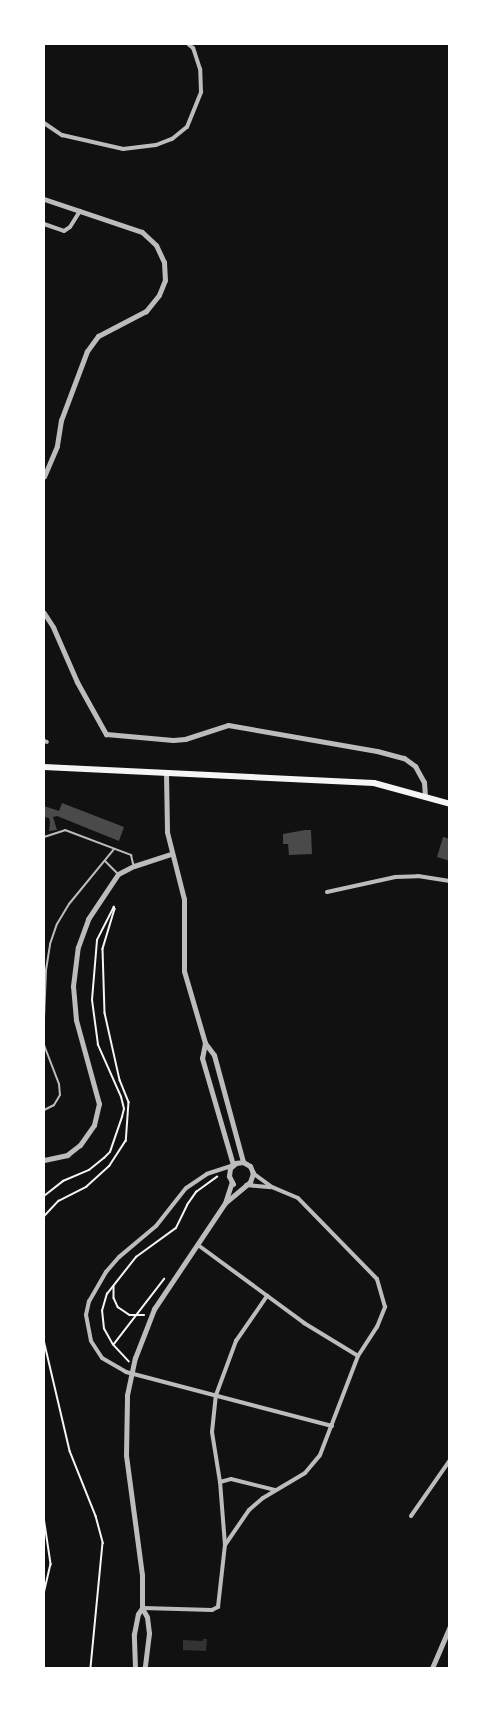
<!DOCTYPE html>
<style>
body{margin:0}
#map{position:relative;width:493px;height:1712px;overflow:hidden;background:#111;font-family:Manrope,sans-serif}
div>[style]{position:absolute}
.water>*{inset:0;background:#333}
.building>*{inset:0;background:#4a4a4a}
.path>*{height:1.5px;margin:-0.75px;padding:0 0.75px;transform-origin:0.75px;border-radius:0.75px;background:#f5f5f5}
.service>*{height:2px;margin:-1px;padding:0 1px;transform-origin:1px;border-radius:1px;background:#bcbcbc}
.minor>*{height:4px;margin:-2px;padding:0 2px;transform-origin:2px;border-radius:2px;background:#bcbcbc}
.tertiary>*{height:5px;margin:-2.5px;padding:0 2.5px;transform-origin:2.5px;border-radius:2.5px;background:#bcbcbc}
.primary>*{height:6px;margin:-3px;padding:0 3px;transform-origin:3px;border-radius:3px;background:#f5f5f5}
span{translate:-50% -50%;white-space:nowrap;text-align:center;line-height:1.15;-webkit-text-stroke:6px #fff;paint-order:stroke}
.frame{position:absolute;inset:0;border:45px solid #fff;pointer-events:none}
</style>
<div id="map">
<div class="water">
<div style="clip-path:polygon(203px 1639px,207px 1639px,206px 1651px,183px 1650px,183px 1640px,203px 1641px)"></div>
</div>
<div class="building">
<div style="clip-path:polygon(62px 803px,124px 827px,119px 841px,57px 816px,53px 817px,57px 830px,49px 831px,50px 822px,49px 818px,44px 817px,44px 806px,59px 811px)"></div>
<div style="clip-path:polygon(305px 830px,311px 830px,312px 854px,289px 855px,288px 844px,283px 844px,283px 834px)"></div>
<div style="clip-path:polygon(443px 837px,450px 839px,450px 861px,437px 857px)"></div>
</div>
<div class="path">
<div style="left:44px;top:1196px;width:24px;rotate:-38deg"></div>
<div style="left:63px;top:1181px;width:28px;rotate:-23deg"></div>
<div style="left:89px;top:1170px;width:19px;rotate:-39deg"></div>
<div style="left:104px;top:1158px;width:8px;rotate:-45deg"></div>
<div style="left:110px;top:1152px;width:37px;rotate:-71deg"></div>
<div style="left:122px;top:1117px;width:8px;rotate:-76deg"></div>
<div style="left:124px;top:1109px;width:12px;rotate:-104deg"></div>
<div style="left:121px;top:1097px;width:57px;rotate:-113.9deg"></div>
<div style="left:98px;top:1045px;width:45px;rotate:-97.6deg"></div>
<div style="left:92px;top:1000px;width:60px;rotate:-85.2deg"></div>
<div style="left:97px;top:940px;width:37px;rotate:-63deg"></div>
<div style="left:114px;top:907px;width:2px;rotate:63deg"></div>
<div style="left:115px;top:909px;width:42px;rotate:106.7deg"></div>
<div style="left:103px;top:949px;width:64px;rotate:88.2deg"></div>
<div style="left:105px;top:1013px;width:69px;rotate:77.4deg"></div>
<div style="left:120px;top:1080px;width:24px;rotate:68deg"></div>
<div style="left:129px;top:1102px;width:39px;rotate:94deg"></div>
<div style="left:126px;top:1141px;width:30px;rotate:123deg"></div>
<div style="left:110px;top:1166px;width:31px;rotate:138deg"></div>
<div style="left:87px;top:1187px;width:31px;rotate:153deg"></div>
<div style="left:59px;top:1201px;width:22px;rotate:133deg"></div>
<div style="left:114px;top:1286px;width:12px;rotate:90deg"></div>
<div style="left:114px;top:1298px;width:10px;rotate:66deg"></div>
<div style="left:118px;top:1307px;width:14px;rotate:34deg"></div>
<div style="left:130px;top:1315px;width:14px"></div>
<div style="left:44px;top:1340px;width:114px;rotate:76.8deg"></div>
<div style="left:70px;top:1451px;width:70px;rotate:68.2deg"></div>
<div style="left:96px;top:1516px;width:28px;rotate:75deg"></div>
<div style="left:103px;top:1543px;width:126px;rotate:95.5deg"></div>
<div style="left:114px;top:1344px;width:82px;rotate:-52.4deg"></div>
<div style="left:129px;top:1362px;width:23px;rotate:-133deg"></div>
<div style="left:113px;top:1345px;width:18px;rotate:-119deg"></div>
<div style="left:104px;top:1329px;width:18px;rotate:-96deg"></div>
<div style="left:102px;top:1311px;width:18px;rotate:-74deg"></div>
<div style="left:107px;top:1294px;width:47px;rotate:-51.9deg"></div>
<div style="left:136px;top:1257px;width:49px;rotate:-35.9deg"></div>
<div style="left:176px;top:1228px;width:25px;rotate:-64deg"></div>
<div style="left:187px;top:1205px;width:16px;rotate:-55deg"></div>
<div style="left:196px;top:1192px;width:26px;rotate:-36deg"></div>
<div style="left:44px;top:1517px;width:48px;rotate:81.5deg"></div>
<div style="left:51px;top:1564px;width:31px;rotate:103deg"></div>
<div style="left:44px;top:1594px;width:25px;rotate:90deg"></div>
</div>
<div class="service">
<div style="left:44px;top:837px;width:22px;rotate:-18deg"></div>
<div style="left:65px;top:830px;width:71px;rotate:20.7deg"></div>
<div style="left:131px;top:855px;width:9px;rotate:77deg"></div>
<div style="left:105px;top:861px;width:18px;rotate:45deg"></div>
<div style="left:44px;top:1018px;width:48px;rotate:-87.6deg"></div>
<div style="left:46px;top:970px;width:26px;rotate:-81deg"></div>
<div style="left:50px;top:944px;width:21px;rotate:-71deg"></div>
<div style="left:57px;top:924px;width:23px;rotate:-59deg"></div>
<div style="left:69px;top:904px;width:71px;rotate:-50.7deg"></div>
<div style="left:44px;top:1045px;width:42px;rotate:69deg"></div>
<div style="left:59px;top:1084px;width:11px;rotate:85deg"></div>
<div style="left:60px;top:1095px;width:12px;rotate:121deg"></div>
<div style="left:54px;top:1105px;width:11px;rotate:153deg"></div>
</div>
<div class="minor">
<div style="left:44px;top:123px;width:22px;rotate:34deg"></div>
<div style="left:62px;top:135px;width:63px;rotate:12.9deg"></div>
<div style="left:123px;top:149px;width:33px;rotate:-7deg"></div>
<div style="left:156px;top:145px;width:17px;rotate:-21deg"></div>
<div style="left:172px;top:139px;width:19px;rotate:-39deg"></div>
<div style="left:187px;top:127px;width:38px;rotate:-68deg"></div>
<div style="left:201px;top:92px;width:23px;rotate:-92deg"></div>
<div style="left:200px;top:69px;width:22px;rotate:-108deg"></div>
<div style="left:193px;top:48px;width:6px;rotate:-141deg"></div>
<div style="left:44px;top:224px;width:21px;rotate:19deg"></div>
<div style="left:64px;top:231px;width:7px;rotate:-34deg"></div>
<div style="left:70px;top:227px;width:19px;rotate:-58deg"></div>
<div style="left:44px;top:741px;width:3px;rotate:18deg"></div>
<div style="left:327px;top:892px;width:70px;rotate:-12.4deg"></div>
<div style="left:395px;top:877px;width:23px;rotate:-2deg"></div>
<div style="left:418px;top:876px;width:32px;rotate:9deg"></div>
<div style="left:231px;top:1166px;width:25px;rotate:162deg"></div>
<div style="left:207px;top:1174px;width:25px;rotate:146deg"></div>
<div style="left:186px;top:1188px;width:48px;rotate:128.3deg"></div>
<div style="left:156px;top:1226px;width:48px;rotate:140deg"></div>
<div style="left:119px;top:1257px;width:20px;rotate:131deg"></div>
<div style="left:106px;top:1272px;width:34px;rotate:120deg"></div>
<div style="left:89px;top:1301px;width:14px;rotate:102deg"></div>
<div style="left:86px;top:1315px;width:26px;rotate:79deg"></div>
<div style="left:91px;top:1341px;width:20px;rotate:57deg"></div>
<div style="left:102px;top:1358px;width:28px;rotate:30deg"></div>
<div style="left:126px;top:1372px;width:213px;rotate:14.7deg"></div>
<div style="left:246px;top:1185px;width:25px;rotate:5deg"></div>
<div style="left:198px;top:1245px;width:132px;rotate:36.3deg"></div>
<div style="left:304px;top:1323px;width:63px;rotate:31.4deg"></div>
<div style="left:220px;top:1482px;width:11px;rotate:-15deg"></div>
<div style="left:231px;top:1479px;width:45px;rotate:14deg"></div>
<div style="left:411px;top:1516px;width:68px;rotate:-55.1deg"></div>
<div style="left:225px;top:1545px;width:42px;rotate:-55.6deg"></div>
<div style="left:249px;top:1510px;width:18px;rotate:-41deg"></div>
<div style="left:263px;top:1498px;width:49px;rotate:-30.8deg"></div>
<div style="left:305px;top:1473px;width:23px;rotate:-50deg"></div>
<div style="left:320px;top:1455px;width:106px;rotate:-69deg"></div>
<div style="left:358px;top:1356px;width:35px;rotate:-57deg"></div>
<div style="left:377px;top:1327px;width:22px;rotate:-68deg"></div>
<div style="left:385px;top:1307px;width:29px;rotate:-106deg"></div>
<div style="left:377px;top:1279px;width:113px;rotate:-134.3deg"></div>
<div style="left:298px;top:1198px;width:28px;rotate:-157deg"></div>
<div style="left:272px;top:1187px;width:24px;rotate:-144deg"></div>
<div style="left:143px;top:1608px;width:69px;rotate:1.7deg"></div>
<div style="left:212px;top:1610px;width:7px;rotate:-27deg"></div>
<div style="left:218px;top:1607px;width:62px;rotate:-83.6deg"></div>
<div style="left:225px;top:1545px;width:63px;rotate:-94.5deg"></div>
<div style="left:220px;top:1482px;width:51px;rotate:-99.1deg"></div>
<div style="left:212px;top:1432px;width:37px;rotate:-84deg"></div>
<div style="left:216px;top:1395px;width:58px;rotate:-69.7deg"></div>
<div style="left:236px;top:1341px;width:55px;rotate:-55.4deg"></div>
</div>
<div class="tertiary">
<div style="left:44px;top:199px;width:103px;rotate:18.6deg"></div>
<div style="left:142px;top:232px;width:19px;rotate:43deg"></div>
<div style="left:156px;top:245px;width:19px;rotate:65deg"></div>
<div style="left:164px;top:262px;width:18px;rotate:87deg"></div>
<div style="left:165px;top:280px;width:16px;rotate:112deg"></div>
<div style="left:159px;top:295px;width:21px;rotate:129deg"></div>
<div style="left:146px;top:311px;width:54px;rotate:152.5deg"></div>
<div style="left:98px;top:336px;width:19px;rotate:126deg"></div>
<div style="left:87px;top:351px;width:74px;rotate:110.6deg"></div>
<div style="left:61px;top:420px;width:26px;rotate:99deg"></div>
<div style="left:57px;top:446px;width:33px;rotate:113deg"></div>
<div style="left:44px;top:613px;width:17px;rotate:57deg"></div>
<div style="left:53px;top:627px;width:60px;rotate:66.4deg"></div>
<div style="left:77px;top:682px;width:60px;rotate:60.9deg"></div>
<div style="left:106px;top:734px;width:67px;rotate:5.1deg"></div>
<div style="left:173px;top:740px;width:12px;rotate:-5deg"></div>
<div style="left:185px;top:739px;width:45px;rotate:-18deg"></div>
<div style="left:228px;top:725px;width:151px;rotate:9.9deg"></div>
<div style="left:377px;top:751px;width:28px;rotate:15deg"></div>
<div style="left:404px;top:758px;width:14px;rotate:36deg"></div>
<div style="left:415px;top:766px;width:18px;rotate:61deg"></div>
<div style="left:424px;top:782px;width:15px;rotate:86deg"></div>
<div style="left:166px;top:773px;width:59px;rotate:89deg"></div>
<div style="left:167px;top:832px;width:69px;rotate:75.8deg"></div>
<div style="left:184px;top:899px;width:72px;rotate:90deg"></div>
<div style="left:184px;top:971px;width:75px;rotate:73.7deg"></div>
<div style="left:205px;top:1043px;width:15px;rotate:53deg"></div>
<div style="left:214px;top:1055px;width:111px;rotate:74.8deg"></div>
<div style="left:243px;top:1162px;width:8px;rotate:30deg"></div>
<div style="left:250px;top:1166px;width:8px;rotate:67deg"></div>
<div style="left:253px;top:1173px;width:9px;rotate:108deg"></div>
<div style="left:250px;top:1182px;width:31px;rotate:140deg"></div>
<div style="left:205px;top:1043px;width:15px;rotate:101deg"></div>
<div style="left:202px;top:1058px;width:111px;rotate:73.8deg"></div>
<div style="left:44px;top:1160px;width:24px;rotate:-12deg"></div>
<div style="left:67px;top:1155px;width:16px;rotate:-38deg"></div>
<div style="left:80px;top:1145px;width:24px;rotate:-55deg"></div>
<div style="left:94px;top:1125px;width:22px;rotate:-77deg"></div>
<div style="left:99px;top:1104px;width:87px;rotate:-105.3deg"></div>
<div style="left:76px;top:1020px;width:34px;rotate:-95deg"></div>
<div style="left:73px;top:986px;width:39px;rotate:-83deg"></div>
<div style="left:78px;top:947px;width:30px;rotate:-70deg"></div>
<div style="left:88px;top:919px;width:54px;rotate:-56.3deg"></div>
<div style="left:118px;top:874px;width:18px;rotate:-27deg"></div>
<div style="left:134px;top:866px;width:39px;rotate:-18deg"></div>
<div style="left:233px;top:1184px;width:9px;rotate:-117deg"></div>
<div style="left:229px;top:1176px;width:8px;rotate:-83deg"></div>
<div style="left:230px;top:1168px;width:8px;rotate:-40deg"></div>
<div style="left:236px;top:1163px;width:7px;rotate:-8deg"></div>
<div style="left:142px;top:1608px;width:10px;rotate:61deg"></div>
<div style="left:147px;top:1617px;width:16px;rotate:83deg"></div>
<div style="left:149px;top:1633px;width:35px;rotate:97deg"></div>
<div style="left:135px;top:1668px;width:34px;rotate:-92deg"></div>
<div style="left:134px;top:1634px;width:20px;rotate:-79deg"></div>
<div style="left:138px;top:1614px;width:7px;rotate:-56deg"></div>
<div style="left:142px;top:1608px;width:33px;rotate:-90deg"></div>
<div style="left:142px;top:1575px;width:121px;rotate:-97.6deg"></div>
<div style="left:126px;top:1455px;width:60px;rotate:-89deg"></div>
<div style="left:127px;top:1395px;width:38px;rotate:-78deg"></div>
<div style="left:135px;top:1358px;width:53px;rotate:-68.8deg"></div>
<div style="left:154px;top:1309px;width:128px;rotate:-56.2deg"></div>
<div style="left:225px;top:1203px;width:22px;rotate:-72deg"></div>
<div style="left:432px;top:1668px;width:46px;rotate:-66.8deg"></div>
</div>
<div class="primary">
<div style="left:44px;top:767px;width:330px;rotate:2.8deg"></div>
<div style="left:374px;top:783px;width:79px;rotate:15.4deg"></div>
</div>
<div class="frame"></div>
</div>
